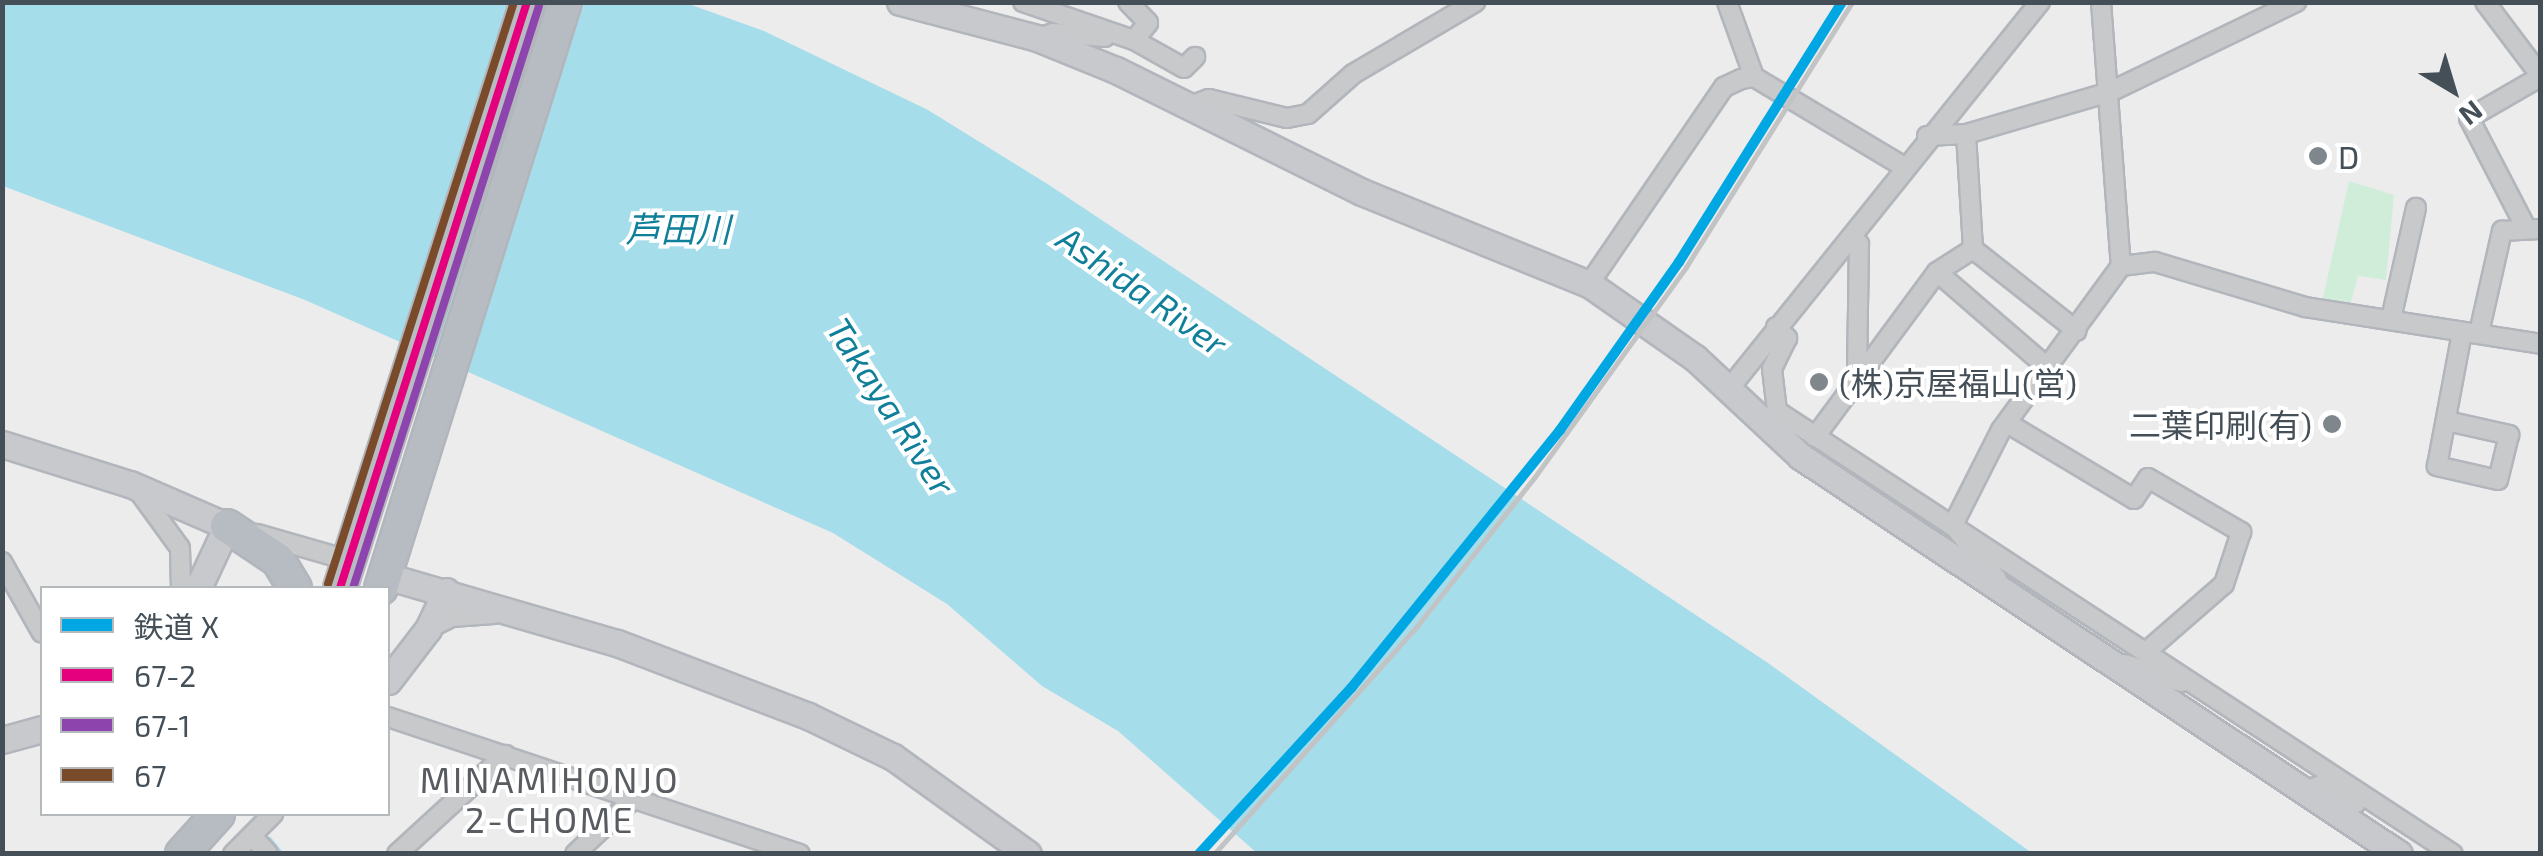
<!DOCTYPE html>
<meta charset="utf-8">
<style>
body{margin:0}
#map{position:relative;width:2543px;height:856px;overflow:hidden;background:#edecec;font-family:"Exo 2","Noto Sans JP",sans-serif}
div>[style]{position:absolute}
.green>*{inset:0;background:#d0edda}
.water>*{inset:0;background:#a6ddea}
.stream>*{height:5px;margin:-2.5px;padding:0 2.5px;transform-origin:2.5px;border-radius:2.5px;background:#a6ddea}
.roads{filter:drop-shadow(2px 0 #b2b6bc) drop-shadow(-2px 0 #b2b6bc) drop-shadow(0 2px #b2b6bc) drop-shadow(0 -2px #b2b6bc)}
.street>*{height:18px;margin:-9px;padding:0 9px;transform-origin:9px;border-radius:9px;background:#c7c9cb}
.secondary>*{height:25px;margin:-12.5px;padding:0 12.5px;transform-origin:12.5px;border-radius:12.5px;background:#c7c9cd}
.highway>*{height:32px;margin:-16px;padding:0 16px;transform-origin:16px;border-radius:16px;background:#b7bcc2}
.rail>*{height:5px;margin:-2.5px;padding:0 2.5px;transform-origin:2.5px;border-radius:2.5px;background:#c2c3c5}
.bus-1>*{height:8px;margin:-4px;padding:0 4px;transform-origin:4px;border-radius:4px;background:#e5007d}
.bus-2>*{height:8px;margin:-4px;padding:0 4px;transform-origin:4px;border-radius:4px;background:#8e44ad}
.bus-3>*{height:8px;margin:-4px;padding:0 4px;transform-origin:4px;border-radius:4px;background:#7a4b2a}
.rail-1>*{height:10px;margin:-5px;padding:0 5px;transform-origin:5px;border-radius:5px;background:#00a7e3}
.dots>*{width:28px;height:28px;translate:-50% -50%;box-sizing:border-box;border:5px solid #fff;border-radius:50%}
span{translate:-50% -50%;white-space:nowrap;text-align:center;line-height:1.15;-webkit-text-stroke:8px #fff;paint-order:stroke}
.poi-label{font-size:32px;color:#444f58}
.left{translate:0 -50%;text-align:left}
.right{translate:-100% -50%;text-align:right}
.water-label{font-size:35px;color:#0f7f9a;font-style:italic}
.neighbourhood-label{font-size:35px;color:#585c60;letter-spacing:2.5px}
.frame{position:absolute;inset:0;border:5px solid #444f58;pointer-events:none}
.legend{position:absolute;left:40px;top:586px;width:350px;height:230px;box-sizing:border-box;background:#fff;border:2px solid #b4b9bc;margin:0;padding:12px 18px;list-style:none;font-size:30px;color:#444f58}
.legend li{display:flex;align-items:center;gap:20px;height:50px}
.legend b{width:50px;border:2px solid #b4b9bc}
.north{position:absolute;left:2403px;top:40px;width:100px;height:100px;-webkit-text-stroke:8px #fff;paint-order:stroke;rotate:142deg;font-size:28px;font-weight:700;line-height:40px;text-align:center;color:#444f58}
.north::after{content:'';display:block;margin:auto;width:35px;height:45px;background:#444f58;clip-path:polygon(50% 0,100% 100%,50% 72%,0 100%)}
</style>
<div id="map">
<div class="green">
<div style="clip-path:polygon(2349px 181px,2394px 195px,2386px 280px,2358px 276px,2350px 306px,2322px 302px)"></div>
</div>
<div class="water">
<div style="clip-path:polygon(3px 3px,686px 3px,764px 31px,928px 110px,1046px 183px,1768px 663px,2032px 853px,1257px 853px,1118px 731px,1042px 686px,947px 604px,833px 533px,305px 300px,3px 186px)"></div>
</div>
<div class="stream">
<div style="left:269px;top:839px;width:19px;rotate:51deg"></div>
</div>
<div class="roads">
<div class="street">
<div style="left:1023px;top:2px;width:117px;rotate:18.9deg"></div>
<div style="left:1134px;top:40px;width:57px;rotate:29.2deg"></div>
<div style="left:1184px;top:68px;width:16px;rotate:-45deg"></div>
<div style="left:1128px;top:2px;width:29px;rotate:46deg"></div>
<div style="left:1148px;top:23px;width:22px;rotate:129deg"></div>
<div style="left:1727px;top:2px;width:80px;rotate:70.2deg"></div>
<div style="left:2101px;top:2px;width:265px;rotate:85.7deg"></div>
<div style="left:2485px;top:2px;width:91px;rotate:53deg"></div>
<div style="left:1037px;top:38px;width:17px;rotate:-17deg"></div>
<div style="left:1053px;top:33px;width:52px;rotate:4.4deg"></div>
<div style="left:1193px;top:105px;width:17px;rotate:-21deg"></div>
<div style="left:1209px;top:99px;width:80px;rotate:13.7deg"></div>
<div style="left:1287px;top:118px;width:21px;rotate:-11deg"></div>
<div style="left:1308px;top:114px;width:60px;rotate:-41.6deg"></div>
<div style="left:1353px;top:74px;width:142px;rotate:-30.5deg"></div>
<div style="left:1966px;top:134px;width:115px;rotate:86.5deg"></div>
<div style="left:1973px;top:249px;width:132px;rotate:38.3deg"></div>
<div style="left:1927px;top:136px;width:39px;rotate:-3deg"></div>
<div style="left:1966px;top:134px;width:150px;rotate:-16.3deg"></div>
<div style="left:2110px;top:92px;width:207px;rotate:-25.8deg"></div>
<div style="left:2526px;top:228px;width:124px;rotate:-117.4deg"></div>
<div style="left:2469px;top:118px;width:82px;rotate:-30deg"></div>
<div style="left:1852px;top:236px;width:11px;rotate:49deg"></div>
<div style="left:1859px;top:244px;width:128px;rotate:90.9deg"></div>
<div style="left:1937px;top:272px;width:144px;rotate:40.8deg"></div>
<div style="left:1589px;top:284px;width:239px;rotate:-55.6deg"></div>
<div style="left:1724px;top:87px;width:19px;rotate:-25deg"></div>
<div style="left:1741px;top:79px;width:13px;rotate:-9deg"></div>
<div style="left:1754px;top:77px;width:174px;rotate:30.9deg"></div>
<div style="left:2391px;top:319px;width:114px;rotate:-77.3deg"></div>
<div style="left:1776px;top:327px;width:16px;rotate:45deg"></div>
<div style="left:1787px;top:338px;width:34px;rotate:116deg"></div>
<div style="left:1772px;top:369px;width:42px;rotate:83.2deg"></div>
<div style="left:1777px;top:411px;width:808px;rotate:33.24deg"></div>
<div style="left:2479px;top:333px;width:105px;rotate:-77.3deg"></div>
<div style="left:2502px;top:231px;width:38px;rotate:-3deg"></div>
<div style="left:1728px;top:390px;width:498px;rotate:-51.2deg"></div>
<div style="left:2447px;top:421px;width:64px;rotate:12.7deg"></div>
<div style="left:2509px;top:435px;width:46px;rotate:103.7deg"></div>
<div style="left:2498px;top:480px;width:63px;rotate:-167.1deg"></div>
<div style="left:2437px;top:466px;width:136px;rotate:-79.4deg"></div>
<div style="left:2007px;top:423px;width:148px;rotate:30.9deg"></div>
<div style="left:2134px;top:499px;width:25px;rotate:-56deg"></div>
<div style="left:2148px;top:478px;width:108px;rotate:30.1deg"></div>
<div style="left:2241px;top:532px;width:55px;rotate:108.1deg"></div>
<div style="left:2224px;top:584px;width:102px;rotate:139deg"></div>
<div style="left:1815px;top:437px;width:205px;rotate:-53.5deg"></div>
<div style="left:1937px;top:272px;width:43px;rotate:-32.6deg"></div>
<div style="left:140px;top:493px;width:68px;rotate:54deg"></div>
<div style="left:180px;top:548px;width:40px;rotate:88.6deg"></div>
<div style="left:257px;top:534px;width:98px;rotate:16deg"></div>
<div style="left:2px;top:562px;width:81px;rotate:60.6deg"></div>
<div style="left:1997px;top:579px;width:70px;rotate:-129.2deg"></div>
<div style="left:1953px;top:525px;width:106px;rotate:-63.2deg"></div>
<div style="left:2001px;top:430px;width:203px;rotate:-53.8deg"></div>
<div style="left:2121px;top:266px;width:34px;rotate:-7deg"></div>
<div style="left:2155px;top:262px;width:157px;rotate:16.7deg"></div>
<div style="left:2305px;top:307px;width:238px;rotate:8.9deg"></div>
<div style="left:428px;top:629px;width:27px;rotate:-27deg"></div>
<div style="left:452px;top:617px;width:42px;rotate:-4.1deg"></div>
<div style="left:2125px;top:664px;width:59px;rotate:17.8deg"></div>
<div style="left:388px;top:717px;width:434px;rotate:18.4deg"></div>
<div style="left:2308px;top:790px;width:16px;rotate:-22deg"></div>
<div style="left:2323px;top:784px;width:38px;rotate:30deg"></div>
<div style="left:252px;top:836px;width:24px;rotate:48deg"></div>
<div style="left:233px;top:854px;width:57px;rotate:-45deg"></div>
<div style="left:397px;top:854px;width:147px;rotate:-42.5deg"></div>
<div style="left:575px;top:854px;width:77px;rotate:-43.4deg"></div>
</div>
<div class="secondary">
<div style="left:900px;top:2px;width:142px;rotate:14.7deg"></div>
<div style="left:1037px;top:38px;width:85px;rotate:22.1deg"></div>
<div style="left:1116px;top:70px;width:275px;rotate:26.4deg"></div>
<div style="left:1362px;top:192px;width:245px;rotate:22.1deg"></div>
<div style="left:1589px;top:284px;width:129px;rotate:34.9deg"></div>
<div style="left:1695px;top:358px;width:144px;rotate:43deg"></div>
<div style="left:1800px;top:456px;width:719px;rotate:33.6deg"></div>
<div style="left:2px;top:444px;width:134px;rotate:17.4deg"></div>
<div style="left:130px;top:484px;width:106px;rotate:23.4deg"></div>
<div style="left:227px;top:526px;width:68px;rotate:115.1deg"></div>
<div style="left:386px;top:576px;width:241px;rotate:16.2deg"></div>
<div style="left:617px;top:643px;width:204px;rotate:20.9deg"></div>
<div style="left:808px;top:716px;width:94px;rotate:25.8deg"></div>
<div style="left:893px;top:757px;width:166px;rotate:35.7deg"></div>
<div style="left:388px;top:681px;width:66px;rotate:-52.4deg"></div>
<div style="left:428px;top:629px;width:42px;rotate:-64.7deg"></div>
<div style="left:2px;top:740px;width:41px;rotate:-15.4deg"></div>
</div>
<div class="highway">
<div style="left:227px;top:526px;width:61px;rotate:33.7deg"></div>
<div style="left:278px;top:560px;width:33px;rotate:59deg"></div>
<div style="left:340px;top:588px;width:615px;rotate:-72.3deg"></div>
<div style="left:381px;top:588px;width:614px;rotate:-72.57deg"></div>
<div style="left:182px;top:854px;width:54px;rotate:-48deg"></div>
</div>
</div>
<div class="rail">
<div style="left:1214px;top:854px;width:305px;rotate:-48.3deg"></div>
<div style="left:1417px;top:626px;width:189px;rotate:-51.7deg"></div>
<div style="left:1534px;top:478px;width:260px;rotate:-54.2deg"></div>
<div style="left:1686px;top:267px;width:313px;rotate:-57.9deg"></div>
</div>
<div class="bus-1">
<div style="left:340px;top:588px;width:615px;rotate:-72.3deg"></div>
</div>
<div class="bus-2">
<div style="left:353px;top:588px;width:611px;rotate:-72.28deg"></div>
</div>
<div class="bus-3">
<div style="left:328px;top:584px;width:611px;rotate:-72.28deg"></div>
</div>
<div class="rail-1">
<div style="left:1199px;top:854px;width:226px;rotate:-47.5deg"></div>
<div style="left:1352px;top:687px;width:331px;rotate:-51deg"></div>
<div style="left:1560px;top:430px;width:206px;rotate:-54.7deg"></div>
<div style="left:1679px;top:262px;width:307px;rotate:-57.9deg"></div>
</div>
<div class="dots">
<div style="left:2318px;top:156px;background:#7f868c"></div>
<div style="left:1819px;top:382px;background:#7f868c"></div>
<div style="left:2332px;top:424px;background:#7f868c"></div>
</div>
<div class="poi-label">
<span class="left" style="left:2338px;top:156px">D</span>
<span class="left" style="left:1839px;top:382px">(株)京屋福山(営)</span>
<span class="right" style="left:2312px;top:424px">二葉印刷(有)</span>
</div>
<div class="water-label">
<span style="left:678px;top:228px">芦田川</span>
<span style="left:1143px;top:290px;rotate:35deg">Ashida River</span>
<span style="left:892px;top:406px;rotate:57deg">Takaya River</span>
</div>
<div class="neighbourhood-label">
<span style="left:550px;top:799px">MINAMIHONJO<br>2-CHOME</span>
</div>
<div class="frame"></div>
<ul class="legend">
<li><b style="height:12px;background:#00a7e3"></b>鉄道 X</li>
<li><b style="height:12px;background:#e5007d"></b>67-2</li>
<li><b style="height:12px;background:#8e44ad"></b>67-1</li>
<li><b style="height:12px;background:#7a4b2a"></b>67</li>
</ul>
<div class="north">N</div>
</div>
